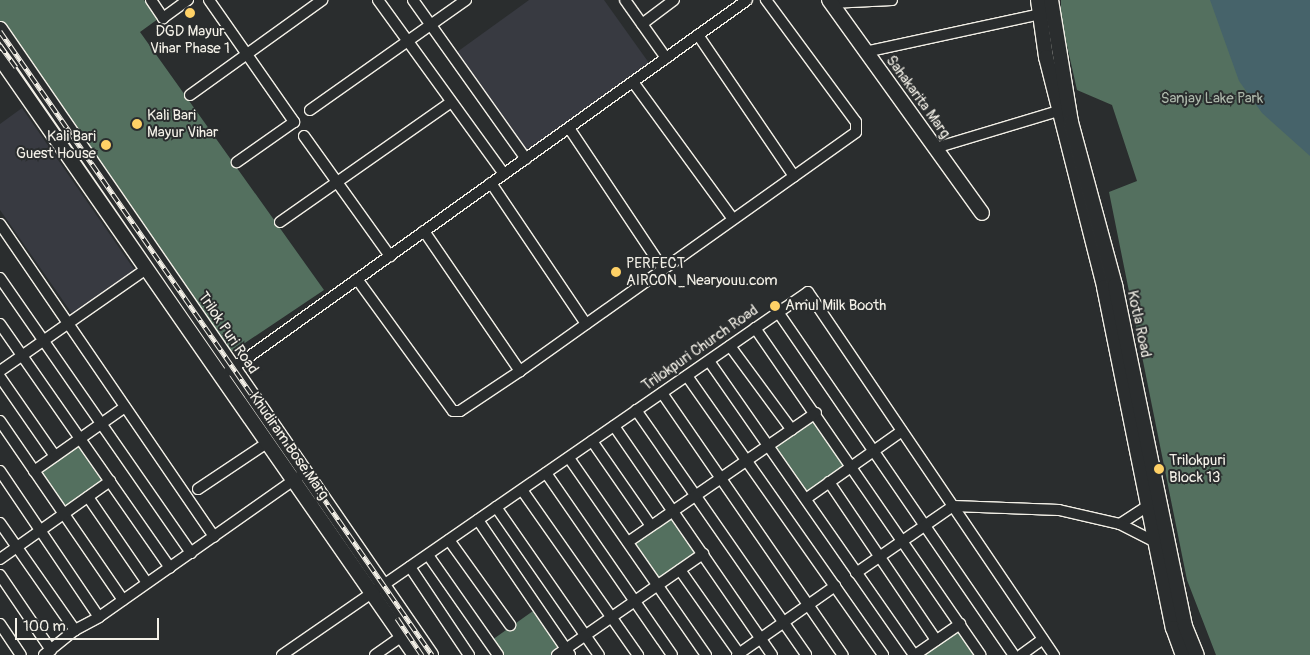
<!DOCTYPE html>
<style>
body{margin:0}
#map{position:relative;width:1310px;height:655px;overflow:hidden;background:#2a2d2e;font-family:Pangolin,sans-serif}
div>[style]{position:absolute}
.built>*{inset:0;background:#383a41}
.green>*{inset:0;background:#54705f;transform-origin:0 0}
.water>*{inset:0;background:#46636a}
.roads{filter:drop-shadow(1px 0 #f4f1e8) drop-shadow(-1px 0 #f4f1e8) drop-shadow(0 1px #f4f1e8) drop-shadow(0 -1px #f4f1e8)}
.street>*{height:10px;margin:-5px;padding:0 5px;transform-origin:5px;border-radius:5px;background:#2a2d2e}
.secondary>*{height:14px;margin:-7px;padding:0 7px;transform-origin:7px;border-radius:7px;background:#2a2d2e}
.rail>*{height:5px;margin-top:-2.5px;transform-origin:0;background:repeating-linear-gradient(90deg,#2a2d2e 0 9px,#f4f1e8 0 18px);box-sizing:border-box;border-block:1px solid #f4f1e8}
.dots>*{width:14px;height:14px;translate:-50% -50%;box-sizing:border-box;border:2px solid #2a2d2e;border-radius:50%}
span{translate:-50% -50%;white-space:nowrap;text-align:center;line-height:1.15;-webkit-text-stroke:4px #2a2d2e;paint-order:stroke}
.poi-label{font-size:15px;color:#f4f1e8}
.left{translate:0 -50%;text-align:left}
.right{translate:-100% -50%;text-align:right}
.street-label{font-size:15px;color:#f4f1e8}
.park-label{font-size:15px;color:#acb7aa}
.scale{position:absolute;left:15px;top:618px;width:144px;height:22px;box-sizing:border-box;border:2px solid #f4f1e8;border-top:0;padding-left:6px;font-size:15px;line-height:18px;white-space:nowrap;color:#f4f1e8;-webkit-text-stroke:4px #2a2d2e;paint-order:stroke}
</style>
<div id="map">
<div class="built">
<div style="clip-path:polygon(529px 0,604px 0,649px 63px,527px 150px,457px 52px)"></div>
<div style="clip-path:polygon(22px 108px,136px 272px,73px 315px,0 210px,0 124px)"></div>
</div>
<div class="green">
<div style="clip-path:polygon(0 0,144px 0,158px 19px,140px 32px,324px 290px,227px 355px,0 26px)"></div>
<div style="clip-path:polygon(1061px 0,1310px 0,1310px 655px,1216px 655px,1187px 580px,1109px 192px,1137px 181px,1112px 105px,1077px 90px,1061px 19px)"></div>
<div style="left:815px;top:420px;width:56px;height:50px;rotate:55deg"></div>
<div style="left:77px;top:442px;width:56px;height:50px;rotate:55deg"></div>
<div style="left:672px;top:514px;width:56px;height:50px;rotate:55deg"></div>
<div style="clip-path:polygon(533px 611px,564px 655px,503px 655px,492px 640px)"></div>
<div style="clip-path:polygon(958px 628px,976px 655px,918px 655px)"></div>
</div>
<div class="water">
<div style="clip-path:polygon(1210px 0,1310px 0,1310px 156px,1262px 113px,1239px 81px)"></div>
</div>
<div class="roads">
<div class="street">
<div style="left:151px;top:0;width:22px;rotate:56deg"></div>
<div style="left:163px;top:18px;width:31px;rotate:-36deg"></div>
<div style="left:209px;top:0;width:149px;rotate:55.1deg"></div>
<div style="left:294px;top:122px;width:70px;rotate:144.9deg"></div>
<div style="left:378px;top:0;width:215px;rotate:54.1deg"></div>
<div style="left:413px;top:0;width:195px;rotate:54.6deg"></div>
<div style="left:625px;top:0;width:71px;rotate:54.7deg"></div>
<div style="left:831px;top:3px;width:61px;rotate:-2.8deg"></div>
<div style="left:642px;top:24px;width:40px;rotate:-37deg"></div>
<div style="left:698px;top:35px;width:171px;rotate:55.8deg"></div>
<div style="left:865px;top:52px;width:184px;rotate:-12.2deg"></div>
<div style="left:633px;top:82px;width:168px;rotate:53.9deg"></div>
<div style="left:190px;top:95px;width:163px;rotate:-35.7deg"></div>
<div style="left:310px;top:110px;width:191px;rotate:-35.2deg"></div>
<div style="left:569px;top:128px;width:169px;rotate:56.3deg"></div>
<div style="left:304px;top:136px;width:148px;rotate:54.4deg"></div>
<div style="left:935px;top:148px;width:128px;rotate:-16.7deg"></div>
<div style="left:491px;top:183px;width:170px;rotate:56deg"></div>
<div style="left:280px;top:222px;width:208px;rotate:-35deg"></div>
<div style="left:0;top:224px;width:379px;rotate:55.6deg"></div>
<div style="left:424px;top:231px;width:170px;rotate:55.6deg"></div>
<div style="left:0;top:278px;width:335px;rotate:55.2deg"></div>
<div style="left:357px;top:279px;width:163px;rotate:54deg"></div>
<div style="left:453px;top:411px;width:7px"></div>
<div style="left:460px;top:411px;width:72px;rotate:-33.7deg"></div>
<div style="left:520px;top:371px;width:412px;rotate:-35.4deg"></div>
<div style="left:856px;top:132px;width:10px;rotate:-90deg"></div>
<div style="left:856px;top:122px;width:152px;rotate:-126.4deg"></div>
<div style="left:778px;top:312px;width:416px;rotate:55.5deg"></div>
<div style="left:0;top:324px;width:297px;rotate:55.1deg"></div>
<div style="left:755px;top:328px;width:397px;rotate:55.4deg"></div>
<div style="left:730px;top:346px;width:104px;rotate:53.6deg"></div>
<div style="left:709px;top:361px;width:358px;rotate:55.1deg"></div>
<div style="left:0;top:371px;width:178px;rotate:-34.9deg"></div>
<div style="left:229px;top:371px;width:637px;rotate:-35.61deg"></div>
<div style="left:687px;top:376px;width:341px;rotate:54.9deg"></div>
<div style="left:0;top:377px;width:96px;rotate:55.2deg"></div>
<div style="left:662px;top:393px;width:318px;rotate:55.4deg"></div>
<div style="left:636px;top:410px;width:298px;rotate:55.2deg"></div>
<div style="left:0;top:421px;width:217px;rotate:55.5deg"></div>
<div style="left:614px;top:426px;width:278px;rotate:55.4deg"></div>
<div style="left:592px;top:441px;width:103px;rotate:55.2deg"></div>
<div style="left:569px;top:458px;width:240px;rotate:55.2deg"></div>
<div style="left:0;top:471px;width:176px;rotate:55.9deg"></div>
<div style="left:34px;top:471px;width:111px;rotate:-35.1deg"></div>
<div style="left:546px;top:473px;width:221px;rotate:55.3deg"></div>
<div style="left:829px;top:482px;width:191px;rotate:55.9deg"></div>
<div style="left:198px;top:489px;width:83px;rotate:-33.7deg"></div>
<div style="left:522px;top:490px;width:202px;rotate:54.9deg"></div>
<div style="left:88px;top:497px;width:104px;rotate:55.5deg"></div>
<div style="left:807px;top:498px;width:116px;rotate:-35.2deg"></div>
<div style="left:496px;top:507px;width:180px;rotate:55.2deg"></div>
<div style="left:478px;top:520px;width:163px;rotate:55.7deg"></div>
<div style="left:0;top:523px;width:131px;rotate:55deg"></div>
<div style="left:1120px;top:524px;width:33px;rotate:-33deg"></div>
<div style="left:449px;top:540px;width:105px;rotate:54.3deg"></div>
<div style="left:628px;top:542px;width:228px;rotate:-34.5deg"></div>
<div style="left:428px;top:555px;width:122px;rotate:55deg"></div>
<div style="left:0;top:559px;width:135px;rotate:-35.3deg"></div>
<div style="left:410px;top:567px;width:106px;rotate:56.2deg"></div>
<div style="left:680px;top:570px;width:104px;rotate:54.8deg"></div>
<div style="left:856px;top:573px;width:118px;rotate:-34.6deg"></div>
<div style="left:953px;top:506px;width:106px;rotate:2.2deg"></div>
<div style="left:1059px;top:510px;width:63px;rotate:12.9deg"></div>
<div style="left:1120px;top:524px;width:38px;rotate:27deg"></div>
<div style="left:0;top:575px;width:91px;rotate:55.8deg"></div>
<div style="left:0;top:624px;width:37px;rotate:56deg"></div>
<div style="left:44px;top:655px;width:40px;rotate:-39deg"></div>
<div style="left:75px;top:630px;width:27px;rotate:-28deg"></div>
<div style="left:99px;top:617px;width:243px;rotate:-35.1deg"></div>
<div style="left:282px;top:655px;width:639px;rotate:-34.61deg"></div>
<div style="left:808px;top:292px;width:439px;rotate:55.9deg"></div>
<div style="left:375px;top:655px;width:33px;rotate:-35deg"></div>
<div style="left:557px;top:655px;width:178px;rotate:-34.7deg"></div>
<div style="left:737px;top:655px;width:120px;rotate:-35.1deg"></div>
<div style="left:915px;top:655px;width:55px;rotate:-34.6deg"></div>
<div style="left:1021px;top:655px;width:27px;rotate:-36deg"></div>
</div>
<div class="secondary">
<div style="left:829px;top:0;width:262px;rotate:54.3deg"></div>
<div style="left:1038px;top:0;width:58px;rotate:82deg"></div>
<div style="left:1046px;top:57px;width:237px;rotate:75.8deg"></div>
<div style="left:1104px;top:287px;width:348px;rotate:78.6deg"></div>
<div style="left:1173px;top:628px;width:29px;rotate:70deg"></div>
<div style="left:1051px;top:0;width:124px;rotate:80.7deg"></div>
<div style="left:1071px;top:122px;width:169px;rotate:74.9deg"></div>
<div style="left:1115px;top:285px;width:348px;rotate:78.4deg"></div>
<div style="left:1185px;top:626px;width:31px;rotate:68deg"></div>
<div style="left:0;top:29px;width:760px;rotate:55.45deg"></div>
<div style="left:0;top:58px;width:727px;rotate:55.2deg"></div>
</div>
</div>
<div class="rail">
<div style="left:0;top:31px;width:759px;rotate:55.3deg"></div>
<div style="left:0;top:45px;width:27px;rotate:54deg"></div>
<div style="left:397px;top:618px;width:45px;rotate:56deg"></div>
</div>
<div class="dots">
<div style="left:190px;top:13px;background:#ffd166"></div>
<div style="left:137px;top:124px;background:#ffd166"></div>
<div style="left:106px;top:145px;background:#ffd166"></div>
<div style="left:616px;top:272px;background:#ffd166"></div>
<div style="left:775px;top:306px;background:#ffd166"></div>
<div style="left:1159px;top:469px;background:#ffd166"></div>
</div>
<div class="poi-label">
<span style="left:190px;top:40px">DGD Mayur<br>Vihar Phase 1</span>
<span class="left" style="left:147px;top:124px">Kali Bari<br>Mayur Vihar</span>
<span class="right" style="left:96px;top:145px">Kali Bari<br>Guest House</span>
<span class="left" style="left:626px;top:272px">PERFECT<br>AIRCON_Nearyouu.com</span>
<span class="left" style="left:785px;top:306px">Amul Milk Booth</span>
<span class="left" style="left:1169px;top:469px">Trilokpuri<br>Block 13</span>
</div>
<div class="street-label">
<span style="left:918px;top:97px;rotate:54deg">Sahakarita Marg</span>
<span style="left:1139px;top:324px;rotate:78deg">Kotla Road</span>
<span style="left:228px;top:333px;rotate:56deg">Trilok Puri Road</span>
<span style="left:700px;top:348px;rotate:-35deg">Trilokpuri Church Road</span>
<span style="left:289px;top:446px;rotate:55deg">Khudiram Bose Marg</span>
</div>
<div class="park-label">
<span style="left:1212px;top:99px">Sanjay Lake Park</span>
</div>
<div class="scale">100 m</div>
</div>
